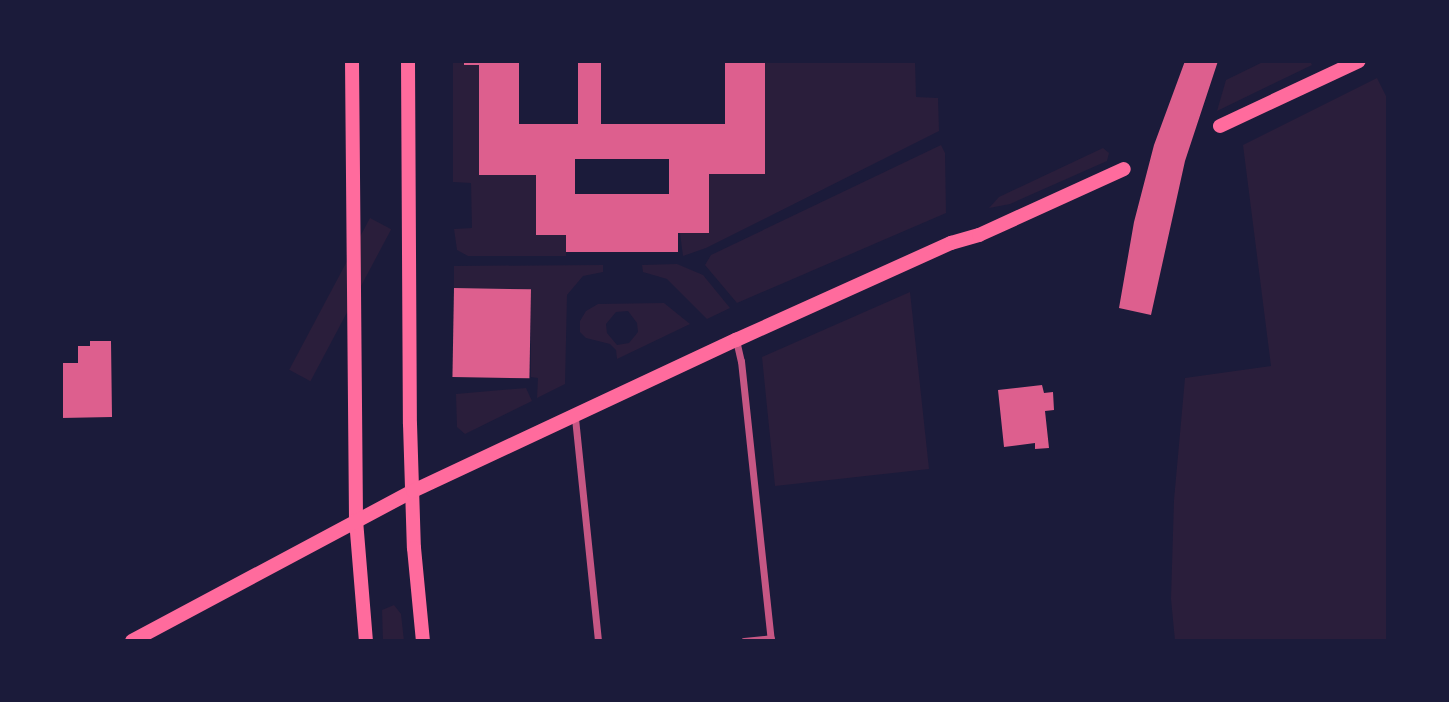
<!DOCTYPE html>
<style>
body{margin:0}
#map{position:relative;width:1449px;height:702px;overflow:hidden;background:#1b1b3a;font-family:Ubuntu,sans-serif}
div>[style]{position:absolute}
.green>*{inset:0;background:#2a1e3b;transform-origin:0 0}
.building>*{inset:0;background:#dd5f8e;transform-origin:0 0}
.minor>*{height:7px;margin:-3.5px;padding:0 3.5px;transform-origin:3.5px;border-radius:3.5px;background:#c65784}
.secondary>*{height:14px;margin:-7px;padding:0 7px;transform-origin:7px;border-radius:7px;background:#ff6b9d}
span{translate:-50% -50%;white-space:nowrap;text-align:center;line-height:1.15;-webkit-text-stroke:5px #1b1b3a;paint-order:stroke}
.frame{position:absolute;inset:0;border:63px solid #1b1b3a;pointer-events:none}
</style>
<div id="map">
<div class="green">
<div style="clip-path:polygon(453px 61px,479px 65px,479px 175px,536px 175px,536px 235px,566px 235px,566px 256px,468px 256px,457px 250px,454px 229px,472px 228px,471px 183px,453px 182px)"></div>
<div style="clip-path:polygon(765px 61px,915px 61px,916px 97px,938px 98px,939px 131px,706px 248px,683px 256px,680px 233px,709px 233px,709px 174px)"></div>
<div style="clip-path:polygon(1265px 61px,1310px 61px,1312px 65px,1217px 111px,1226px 80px)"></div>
<div style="clip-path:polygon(1377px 78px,1388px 100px,1388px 641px,1175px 641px,1171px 599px,1174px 500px,1185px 378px,1271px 366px,1243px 145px)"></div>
<div style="clip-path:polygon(941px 145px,945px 153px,946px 213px,737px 303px,705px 265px,711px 255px)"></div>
<div style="clip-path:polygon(1103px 148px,1109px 153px,1107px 161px,1010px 204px,989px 208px,999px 197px)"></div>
<div style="left:370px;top:218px;width:24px;height:172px;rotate:28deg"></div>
<div style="clip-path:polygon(677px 264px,703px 275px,730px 308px,707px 319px,667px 279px,643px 272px,642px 265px)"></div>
<div style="clip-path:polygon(603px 265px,603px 272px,583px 276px,567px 295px,565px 384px,537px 398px,538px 378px,531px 377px,531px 289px,454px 288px,454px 266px)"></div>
<div style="clip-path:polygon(910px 292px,929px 469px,775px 486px,762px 357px)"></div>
<div style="clip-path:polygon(evenodd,664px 303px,690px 324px,617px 359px,616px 350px,610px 344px,586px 338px,580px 332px,580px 321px,586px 311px,598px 304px,664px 303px,628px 311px,637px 323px,638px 332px,629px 343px,617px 345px,607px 333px,606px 324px,616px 312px,628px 311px)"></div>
<div style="clip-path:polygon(526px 388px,532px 401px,465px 434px,457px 427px,456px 394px)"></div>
<div style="clip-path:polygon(394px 605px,401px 614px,404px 641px,383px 641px,382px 610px)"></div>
</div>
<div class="building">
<div style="clip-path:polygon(evenodd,464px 61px,519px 61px,519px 124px,578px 124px,578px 61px,601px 61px,601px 124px,725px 124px,725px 61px,765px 61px,765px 174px,709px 174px,709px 233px,678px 233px,678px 252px,566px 252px,566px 235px,536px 235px,536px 175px,479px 175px,479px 65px,464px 65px,464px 61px,575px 159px,669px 159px,669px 194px,575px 194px,575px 159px)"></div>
<div style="clip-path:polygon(1185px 61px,1218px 61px,1185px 161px,1151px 315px,1119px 308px,1134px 222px,1154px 145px)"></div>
<div style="left:454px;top:288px;width:77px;height:89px;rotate:1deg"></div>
<div style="clip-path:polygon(90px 341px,111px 341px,112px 417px,61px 418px,61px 363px,78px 363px,78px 346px,90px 346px)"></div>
<div style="clip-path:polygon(1042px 385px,1044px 393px,1053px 392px,1054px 410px,1045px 411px,1049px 448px,1035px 449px,1035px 443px,1004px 447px,998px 390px)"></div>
</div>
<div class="minor">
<div style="left:736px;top:340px;width:22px;rotate:77deg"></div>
<div style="left:741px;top:361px;width:282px;rotate:83.9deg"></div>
<div style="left:575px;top:418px;width:224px;rotate:84.1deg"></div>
<div style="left:744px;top:641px;width:27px;rotate:-6deg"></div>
</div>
<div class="secondary">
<div style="left:352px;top:61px;width:459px;rotate:89.5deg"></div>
<div style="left:356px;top:520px;width:121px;rotate:85.3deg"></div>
<div style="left:408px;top:61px;width:363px;rotate:89.7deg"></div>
<div style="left:410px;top:424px;width:124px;rotate:88.2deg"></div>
<div style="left:414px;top:548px;width:93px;rotate:84.5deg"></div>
<div style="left:1220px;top:126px;width:153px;rotate:-25.1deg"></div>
<div style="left:132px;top:641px;width:319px;rotate:-28.1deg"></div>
<div style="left:413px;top:491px;width:357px;rotate:-25.1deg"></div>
<div style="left:736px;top:340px;width:236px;rotate:-24.3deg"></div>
<div style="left:951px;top:243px;width:29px;rotate:-16deg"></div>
<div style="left:979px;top:235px;width:159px;rotate:-24.5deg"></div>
</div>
<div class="frame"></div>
</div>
